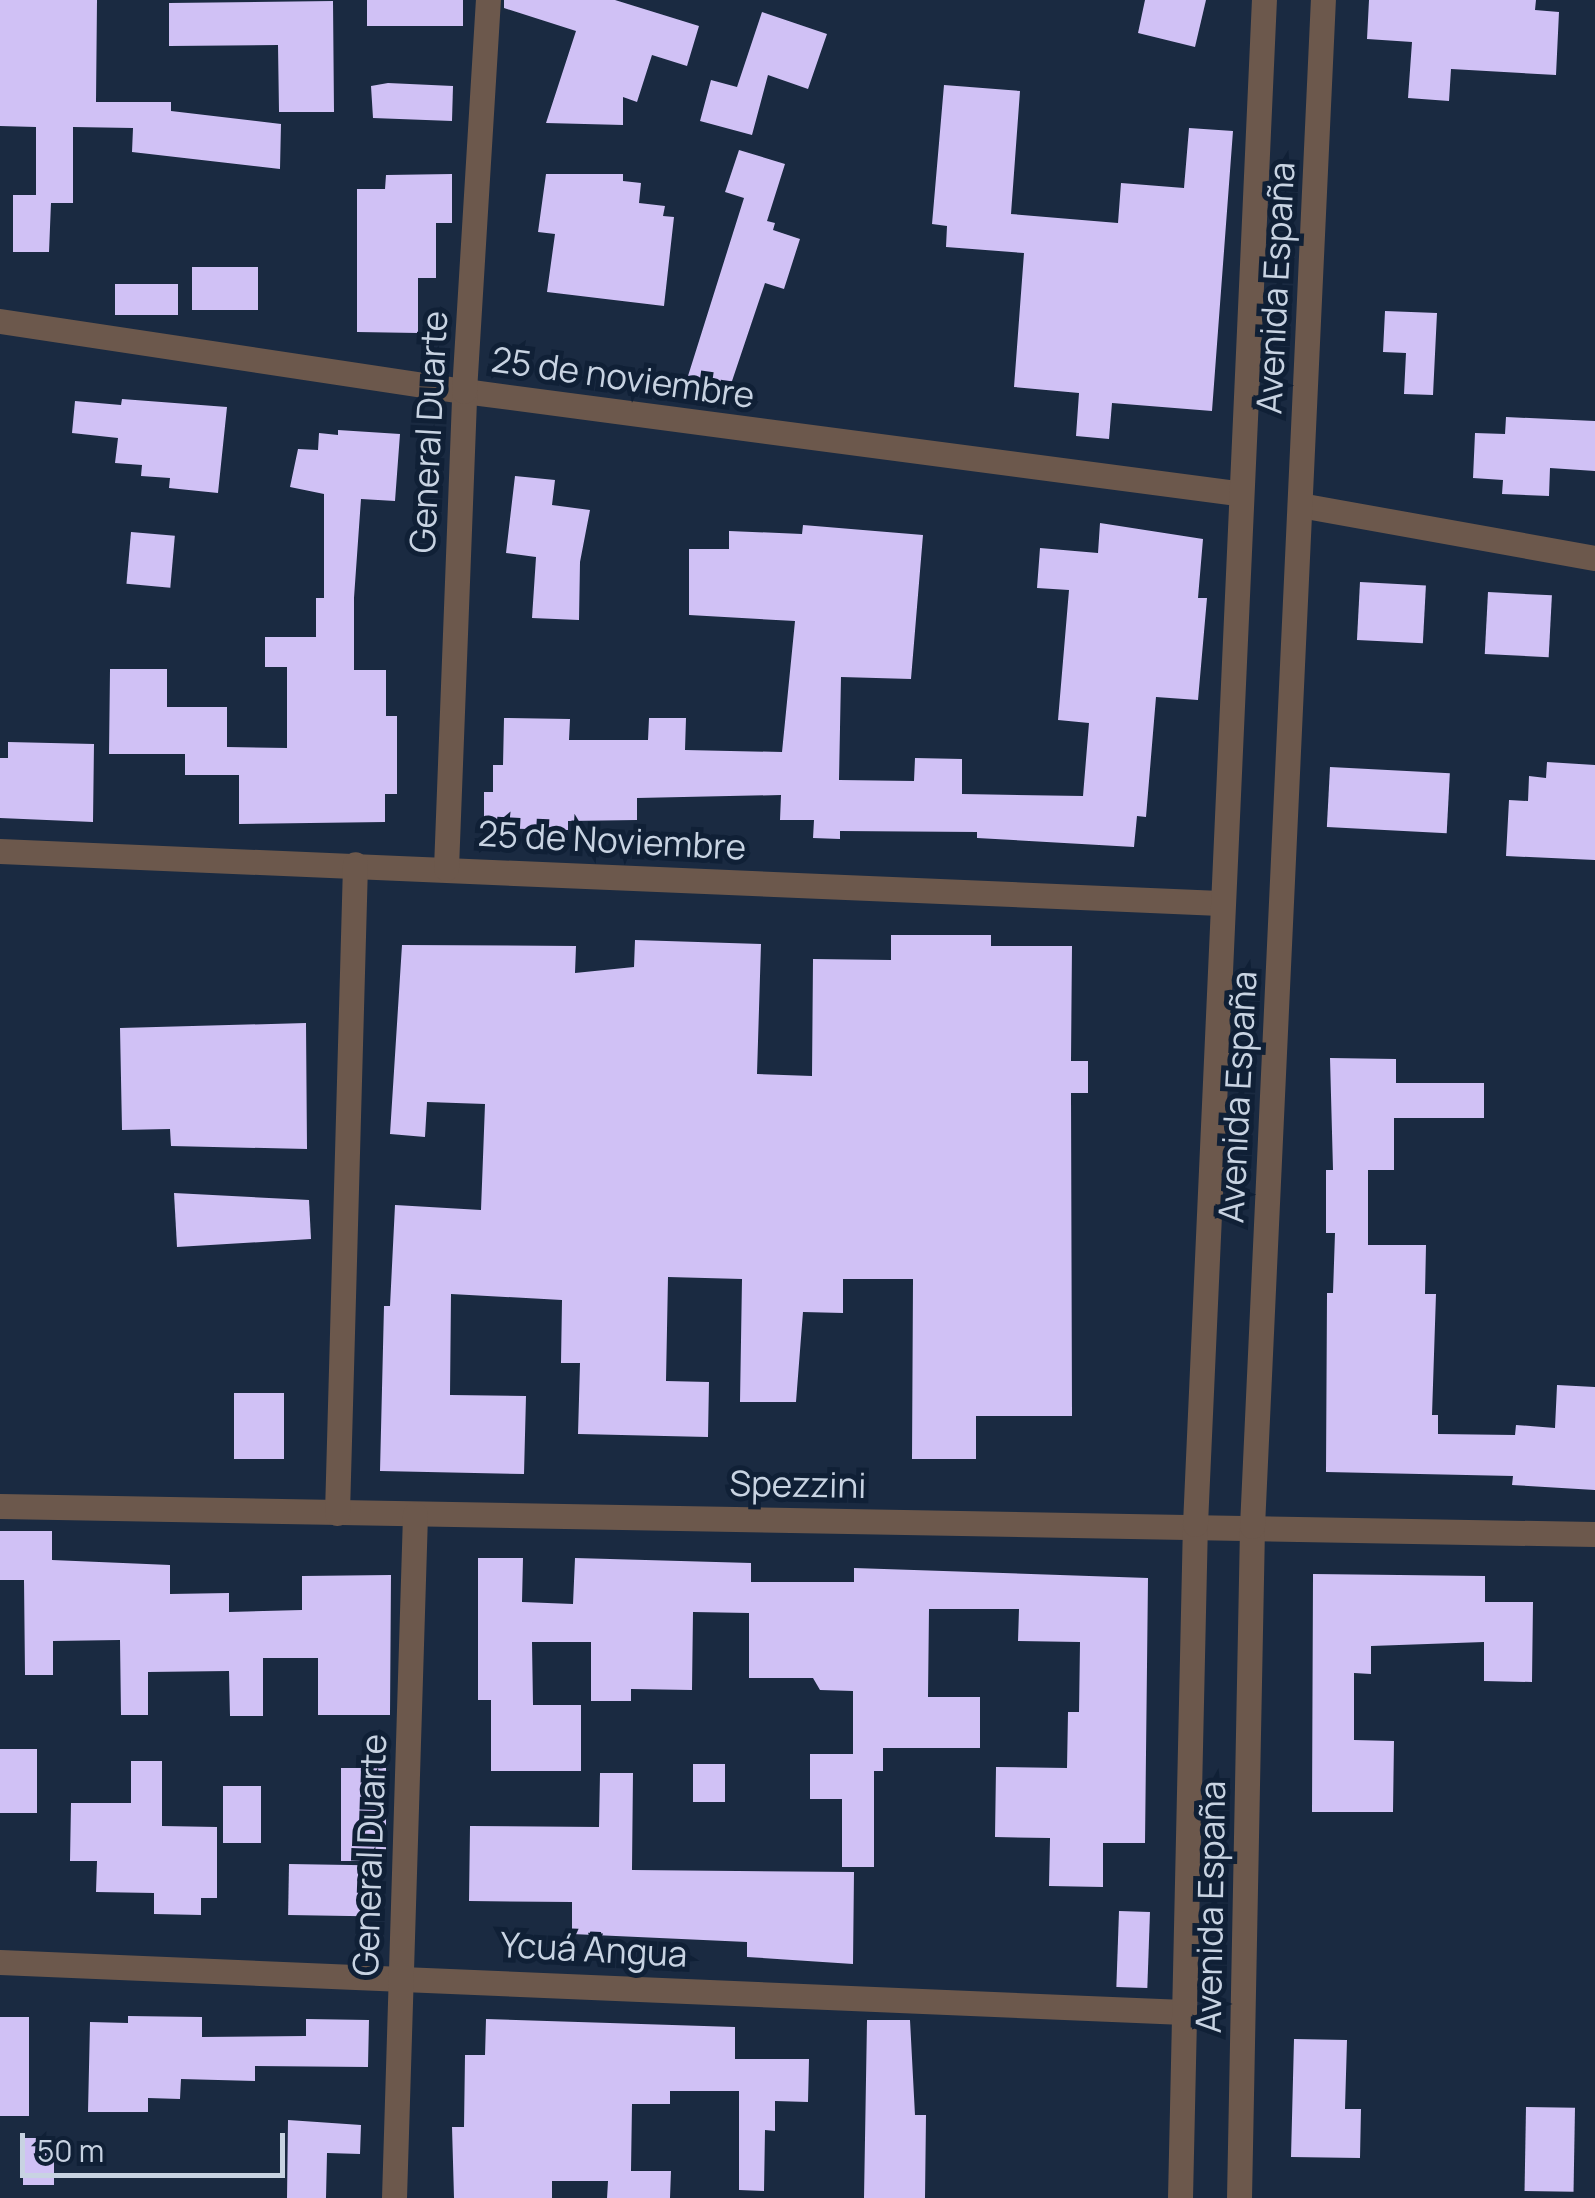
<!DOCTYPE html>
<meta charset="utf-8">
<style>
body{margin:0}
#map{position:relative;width:1595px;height:2198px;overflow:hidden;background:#1a2a41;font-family:Manrope,sans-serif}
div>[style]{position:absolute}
.building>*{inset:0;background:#d0c1f5;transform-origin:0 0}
.minor>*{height:25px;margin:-12.5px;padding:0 12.5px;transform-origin:12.5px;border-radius:12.5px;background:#6c584c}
.tertiary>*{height:25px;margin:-12.5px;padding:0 12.5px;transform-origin:12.5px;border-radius:12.5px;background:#6c584c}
span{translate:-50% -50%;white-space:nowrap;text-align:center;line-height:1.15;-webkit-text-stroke:10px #102036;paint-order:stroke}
.street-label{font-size:35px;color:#c8d3e2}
.scale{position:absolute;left:20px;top:2133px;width:265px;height:45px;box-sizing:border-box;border:5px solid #c8d3e2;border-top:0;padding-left:12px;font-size:30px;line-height:35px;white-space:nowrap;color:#c8d3e2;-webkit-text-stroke:8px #102036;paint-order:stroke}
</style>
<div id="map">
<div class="building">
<div style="clip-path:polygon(0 0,97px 0,96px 102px,171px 102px,171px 111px,281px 124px,280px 169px,132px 152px,133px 128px,73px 127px,73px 203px,51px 203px,49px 252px,13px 252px,13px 195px,36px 195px,36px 127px,0 126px)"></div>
<div style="left:367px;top:0;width:96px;height:26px"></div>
<div style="clip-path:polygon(504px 0,615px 0,699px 26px,687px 66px,652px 55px,637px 102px,623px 97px,623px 125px,546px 123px,576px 31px,504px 8px)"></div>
<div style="clip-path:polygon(1145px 0,1206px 0,1195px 47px,1138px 33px)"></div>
<div style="clip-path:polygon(1369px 0,1536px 0,1535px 10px,1559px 12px,1556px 75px,1451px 69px,1449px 101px,1408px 98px,1412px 42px,1367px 39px)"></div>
<div style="clip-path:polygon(333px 1px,334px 112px,279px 112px,278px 45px,169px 46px,169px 3px)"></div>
<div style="clip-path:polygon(762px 12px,827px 34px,808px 89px,768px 75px,752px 135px,700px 121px,711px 80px,737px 87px)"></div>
<div style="clip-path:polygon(388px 83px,453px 86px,452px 121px,373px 118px,371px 86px)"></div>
<div style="clip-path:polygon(944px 85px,1020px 91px,1011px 214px,1118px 223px,1121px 183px,1184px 188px,1189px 128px,1233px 131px,1212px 411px,1112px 403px,1109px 439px,1076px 436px,1079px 393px,1014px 387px,1024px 253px,946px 247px,947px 226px,932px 224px)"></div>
<div style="clip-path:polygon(739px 150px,785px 164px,767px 221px,775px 223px,773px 230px,800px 239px,784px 289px,765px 283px,729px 390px,688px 376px,744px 198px,725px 192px)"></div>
<div style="clip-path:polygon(452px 174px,452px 223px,436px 223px,436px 278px,418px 278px,418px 333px,357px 332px,357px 189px,385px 189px,386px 175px)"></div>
<div style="clip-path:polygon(546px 174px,623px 174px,623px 181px,641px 183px,639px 203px,665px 206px,663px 216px,674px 217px,664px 306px,547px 292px,555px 234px,538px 232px)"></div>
<div style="left:192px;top:267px;width:66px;height:43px"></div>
<div style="left:115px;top:284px;width:63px;height:31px"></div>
<div style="clip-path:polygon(1385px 311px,1437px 313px,1433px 395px,1404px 394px,1406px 353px,1383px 352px)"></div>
<div style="clip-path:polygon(122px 399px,227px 407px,218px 493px,169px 488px,170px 478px,141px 476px,142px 465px,115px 463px,118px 438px,72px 433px,75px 401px,121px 405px)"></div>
<div style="clip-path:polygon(1506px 417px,1595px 421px,1595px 471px,1550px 468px,1549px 496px,1502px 494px,1503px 480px,1473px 478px,1475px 433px,1505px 434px)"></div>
<div style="clip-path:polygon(338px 430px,400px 434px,395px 501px,361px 499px,354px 598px,354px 670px,386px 670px,386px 716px,397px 716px,397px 794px,385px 794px,385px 822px,239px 824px,239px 775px,185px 775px,185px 754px,109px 754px,110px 669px,167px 669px,167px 707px,227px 707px,227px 747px,287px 748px,287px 667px,265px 667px,265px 637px,316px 637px,316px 598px,324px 598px,324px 494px,290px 487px,298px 449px,318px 450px,319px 433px,338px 435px)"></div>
<div style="clip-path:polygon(515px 476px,555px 480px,552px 505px,590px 510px,580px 562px,579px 620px,532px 618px,536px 557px,506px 553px)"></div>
<div style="clip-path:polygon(1100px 523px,1203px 539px,1198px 598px,1207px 598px,1198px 700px,1156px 697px,1146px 817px,1137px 816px,1134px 847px,977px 838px,977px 832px,840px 831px,840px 839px,813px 838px,814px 820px,780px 820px,781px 795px,637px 798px,637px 820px,568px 821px,568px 830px,484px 828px,484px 792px,493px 792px,493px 765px,503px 765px,504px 718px,570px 719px,569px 740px,648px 740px,649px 718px,686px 718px,685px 750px,782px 752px,795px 621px,689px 615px,689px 549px,729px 549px,729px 531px,802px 534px,803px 525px,923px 535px,911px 679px,841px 677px,839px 780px,914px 781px,915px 758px,962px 759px,962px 794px,1083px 796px,1089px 723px,1058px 720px,1069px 590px,1037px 588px,1040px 548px,1098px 553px)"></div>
<div style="left:131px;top:532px;width:44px;height:52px;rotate:5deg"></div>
<div style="left:1360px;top:582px;width:66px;height:58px;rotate:3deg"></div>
<div style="left:1488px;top:592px;width:64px;height:62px;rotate:3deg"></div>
<div style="clip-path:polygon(8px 742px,94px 744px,93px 822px,0 818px,0 758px,8px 758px)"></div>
<div style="clip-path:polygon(1547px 762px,1595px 765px,1595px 860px,1506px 856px,1509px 800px,1528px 801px,1529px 776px,1546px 778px)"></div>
<div style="left:1330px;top:767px;width:120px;height:60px;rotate:3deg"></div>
<div style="clip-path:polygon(891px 935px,991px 935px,991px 946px,1072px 946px,1071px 1061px,1088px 1061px,1088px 1093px,1071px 1093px,1072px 1416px,976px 1416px,976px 1459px,912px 1459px,913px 1279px,843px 1279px,843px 1313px,803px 1312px,796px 1402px,740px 1402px,742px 1279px,668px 1277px,666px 1381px,709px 1382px,708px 1437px,578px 1434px,580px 1363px,561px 1363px,562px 1300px,451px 1294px,450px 1395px,526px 1396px,524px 1474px,380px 1471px,384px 1306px,390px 1306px,395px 1205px,481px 1210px,485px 1104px,427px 1102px,425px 1137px,390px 1134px,402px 945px,576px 946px,575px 973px,634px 967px,635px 940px,761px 944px,757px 1074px,812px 1076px,813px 959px,891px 960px)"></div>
<div style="clip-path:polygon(306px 1023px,307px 1149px,171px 1146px,170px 1129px,122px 1130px,120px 1028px)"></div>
<div style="clip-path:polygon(1330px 1058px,1396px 1059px,1396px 1083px,1484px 1083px,1484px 1118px,1394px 1118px,1394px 1170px,1368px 1170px,1368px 1245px,1426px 1245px,1425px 1294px,1436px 1294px,1432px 1415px,1438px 1415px,1438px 1434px,1515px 1435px,1516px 1425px,1555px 1428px,1557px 1385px,1595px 1387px,1595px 1490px,1512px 1485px,1513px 1476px,1326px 1472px,1327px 1293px,1333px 1293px,1335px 1233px,1326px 1233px,1326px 1170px,1333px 1170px)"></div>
<div style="clip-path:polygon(174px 1193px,309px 1200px,311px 1239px,177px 1247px)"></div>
<div style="left:234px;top:1393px;width:50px;height:66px"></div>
<div style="clip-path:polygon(0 1531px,52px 1531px,52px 1560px,170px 1565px,170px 1594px,229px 1593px,229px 1612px,302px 1610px,302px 1576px,391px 1575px,390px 1715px,318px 1715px,318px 1658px,263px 1658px,263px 1716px,230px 1716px,229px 1671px,148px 1672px,148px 1715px,121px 1715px,120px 1640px,53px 1641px,53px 1675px,25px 1675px,24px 1580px,0 1580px)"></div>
<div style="clip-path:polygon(478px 1558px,523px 1558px,522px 1602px,573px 1604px,575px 1558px,751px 1563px,751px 1582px,854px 1582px,854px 1568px,1148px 1578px,1145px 1843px,1103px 1843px,1103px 1887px,1049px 1886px,1050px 1838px,995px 1837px,996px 1767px,1067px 1768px,1068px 1712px,1079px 1712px,1080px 1642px,1018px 1641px,1019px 1609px,929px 1609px,928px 1697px,980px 1697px,980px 1748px,883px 1748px,883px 1771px,874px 1771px,874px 1867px,842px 1867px,842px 1799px,810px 1799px,810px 1754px,853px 1754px,853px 1691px,820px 1690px,813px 1678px,749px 1678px,749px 1613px,693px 1612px,692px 1690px,631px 1689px,631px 1701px,591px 1701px,591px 1642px,532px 1642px,533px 1705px,581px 1705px,581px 1771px,491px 1771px,491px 1700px,478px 1700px)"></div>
<div style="clip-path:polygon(1313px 1574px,1485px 1576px,1485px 1602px,1533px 1602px,1532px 1682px,1484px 1681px,1484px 1642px,1371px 1646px,1371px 1674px,1354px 1673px,1354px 1740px,1394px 1741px,1393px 1812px,1312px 1812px)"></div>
<div style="left:0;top:1749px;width:37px;height:64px"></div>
<div style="clip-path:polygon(131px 1761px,162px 1761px,162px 1826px,217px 1827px,217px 1898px,201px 1898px,201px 1915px,154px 1914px,154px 1893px,96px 1892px,97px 1861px,70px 1861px,71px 1803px,131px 1803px)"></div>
<div style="left:693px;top:1764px;width:32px;height:38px"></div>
<div style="left:341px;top:1768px;width:45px;height:93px"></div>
<div style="clip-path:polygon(600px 1773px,633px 1773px,632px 1870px,854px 1872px,853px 1964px,747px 1957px,747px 1942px,572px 1934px,572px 1902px,469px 1901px,470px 1826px,599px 1827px)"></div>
<div style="left:223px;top:1786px;width:38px;height:57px"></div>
<div style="left:289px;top:1864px;width:76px;height:51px;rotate:1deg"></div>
<div style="left:1119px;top:1911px;width:31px;height:76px;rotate:2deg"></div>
<div style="clip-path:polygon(128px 2016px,202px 2017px,202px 2037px,306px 2036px,306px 2019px,369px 2020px,368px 2067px,255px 2066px,255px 2081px,181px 2079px,180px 2099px,148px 2098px,148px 2112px,88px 2112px,90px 2022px,128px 2023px)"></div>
<div style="left:0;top:2017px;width:29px;height:99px"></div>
<div style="clip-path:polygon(486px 2019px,735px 2027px,735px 2059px,809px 2059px,808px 2102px,775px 2101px,775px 2131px,765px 2130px,764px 2191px,739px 2190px,739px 2091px,670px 2091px,670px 2104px,632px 2104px,631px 2171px,671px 2171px,670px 2198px,607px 2198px,608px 2181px,552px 2181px,552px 2198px,454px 2198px,452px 2127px,464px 2127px,465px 2055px,485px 2055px)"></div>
<div style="clip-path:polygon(867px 2020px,910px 2020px,915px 2115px,926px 2115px,925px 2198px,864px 2198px)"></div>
<div style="clip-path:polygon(1294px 2039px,1347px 2040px,1345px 2109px,1361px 2109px,1360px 2158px,1291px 2157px)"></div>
<div style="left:1526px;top:2107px;width:49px;height:84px;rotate:1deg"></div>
<div style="clip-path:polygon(288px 2120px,361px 2125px,360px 2154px,327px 2153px,326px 2198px,287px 2198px)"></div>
<div style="left:23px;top:2138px;width:31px;height:47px"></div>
</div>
<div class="minor">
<div style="left:0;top:321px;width:469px;rotate:8.6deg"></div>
<div style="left:464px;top:391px;width:780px;rotate:7.52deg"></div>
<div style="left:1300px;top:505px;width:300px;rotate:10.2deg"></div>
<div style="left:0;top:851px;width:1221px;rotate:2.44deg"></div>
<div style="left:446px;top:868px;width:477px;rotate:-87.8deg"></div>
<div style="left:464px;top:391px;width:392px;rotate:-86.5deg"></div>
<div style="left:0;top:1506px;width:1595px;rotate:1.01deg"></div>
<div style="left:337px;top:1513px;width:649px;rotate:-88.41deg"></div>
<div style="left:0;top:1962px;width:1185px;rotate:2.42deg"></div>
<div style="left:394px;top:2198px;width:684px;rotate:-88.24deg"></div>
</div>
<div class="tertiary">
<div style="left:1180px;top:2198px;width:674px;rotate:-88.73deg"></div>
<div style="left:1195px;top:1524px;width:1526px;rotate:-87.41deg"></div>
<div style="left:1239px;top:2198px;width:672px;rotate:-88.89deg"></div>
<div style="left:1252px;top:1526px;width:1528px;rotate:-87.34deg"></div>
</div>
<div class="street-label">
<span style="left:1275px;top:288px;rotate:-87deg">Avenida España</span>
<span style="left:623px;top:377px;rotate:8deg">25 de noviembre</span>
<span style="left:428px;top:432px;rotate:-87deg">General Duarte</span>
<span style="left:612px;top:840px;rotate:3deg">25 de Noviembre</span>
<span style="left:1237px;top:1097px;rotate:-87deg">Avenida España</span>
<span style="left:798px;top:1484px;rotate:1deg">Spezzini</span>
<span style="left:369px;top:1855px;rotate:-88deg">General Duarte</span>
<span style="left:1210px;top:1907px;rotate:-89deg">Avenida España</span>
<span style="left:594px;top:1949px;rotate:3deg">Ycuá Angua</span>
</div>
<div class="scale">50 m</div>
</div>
